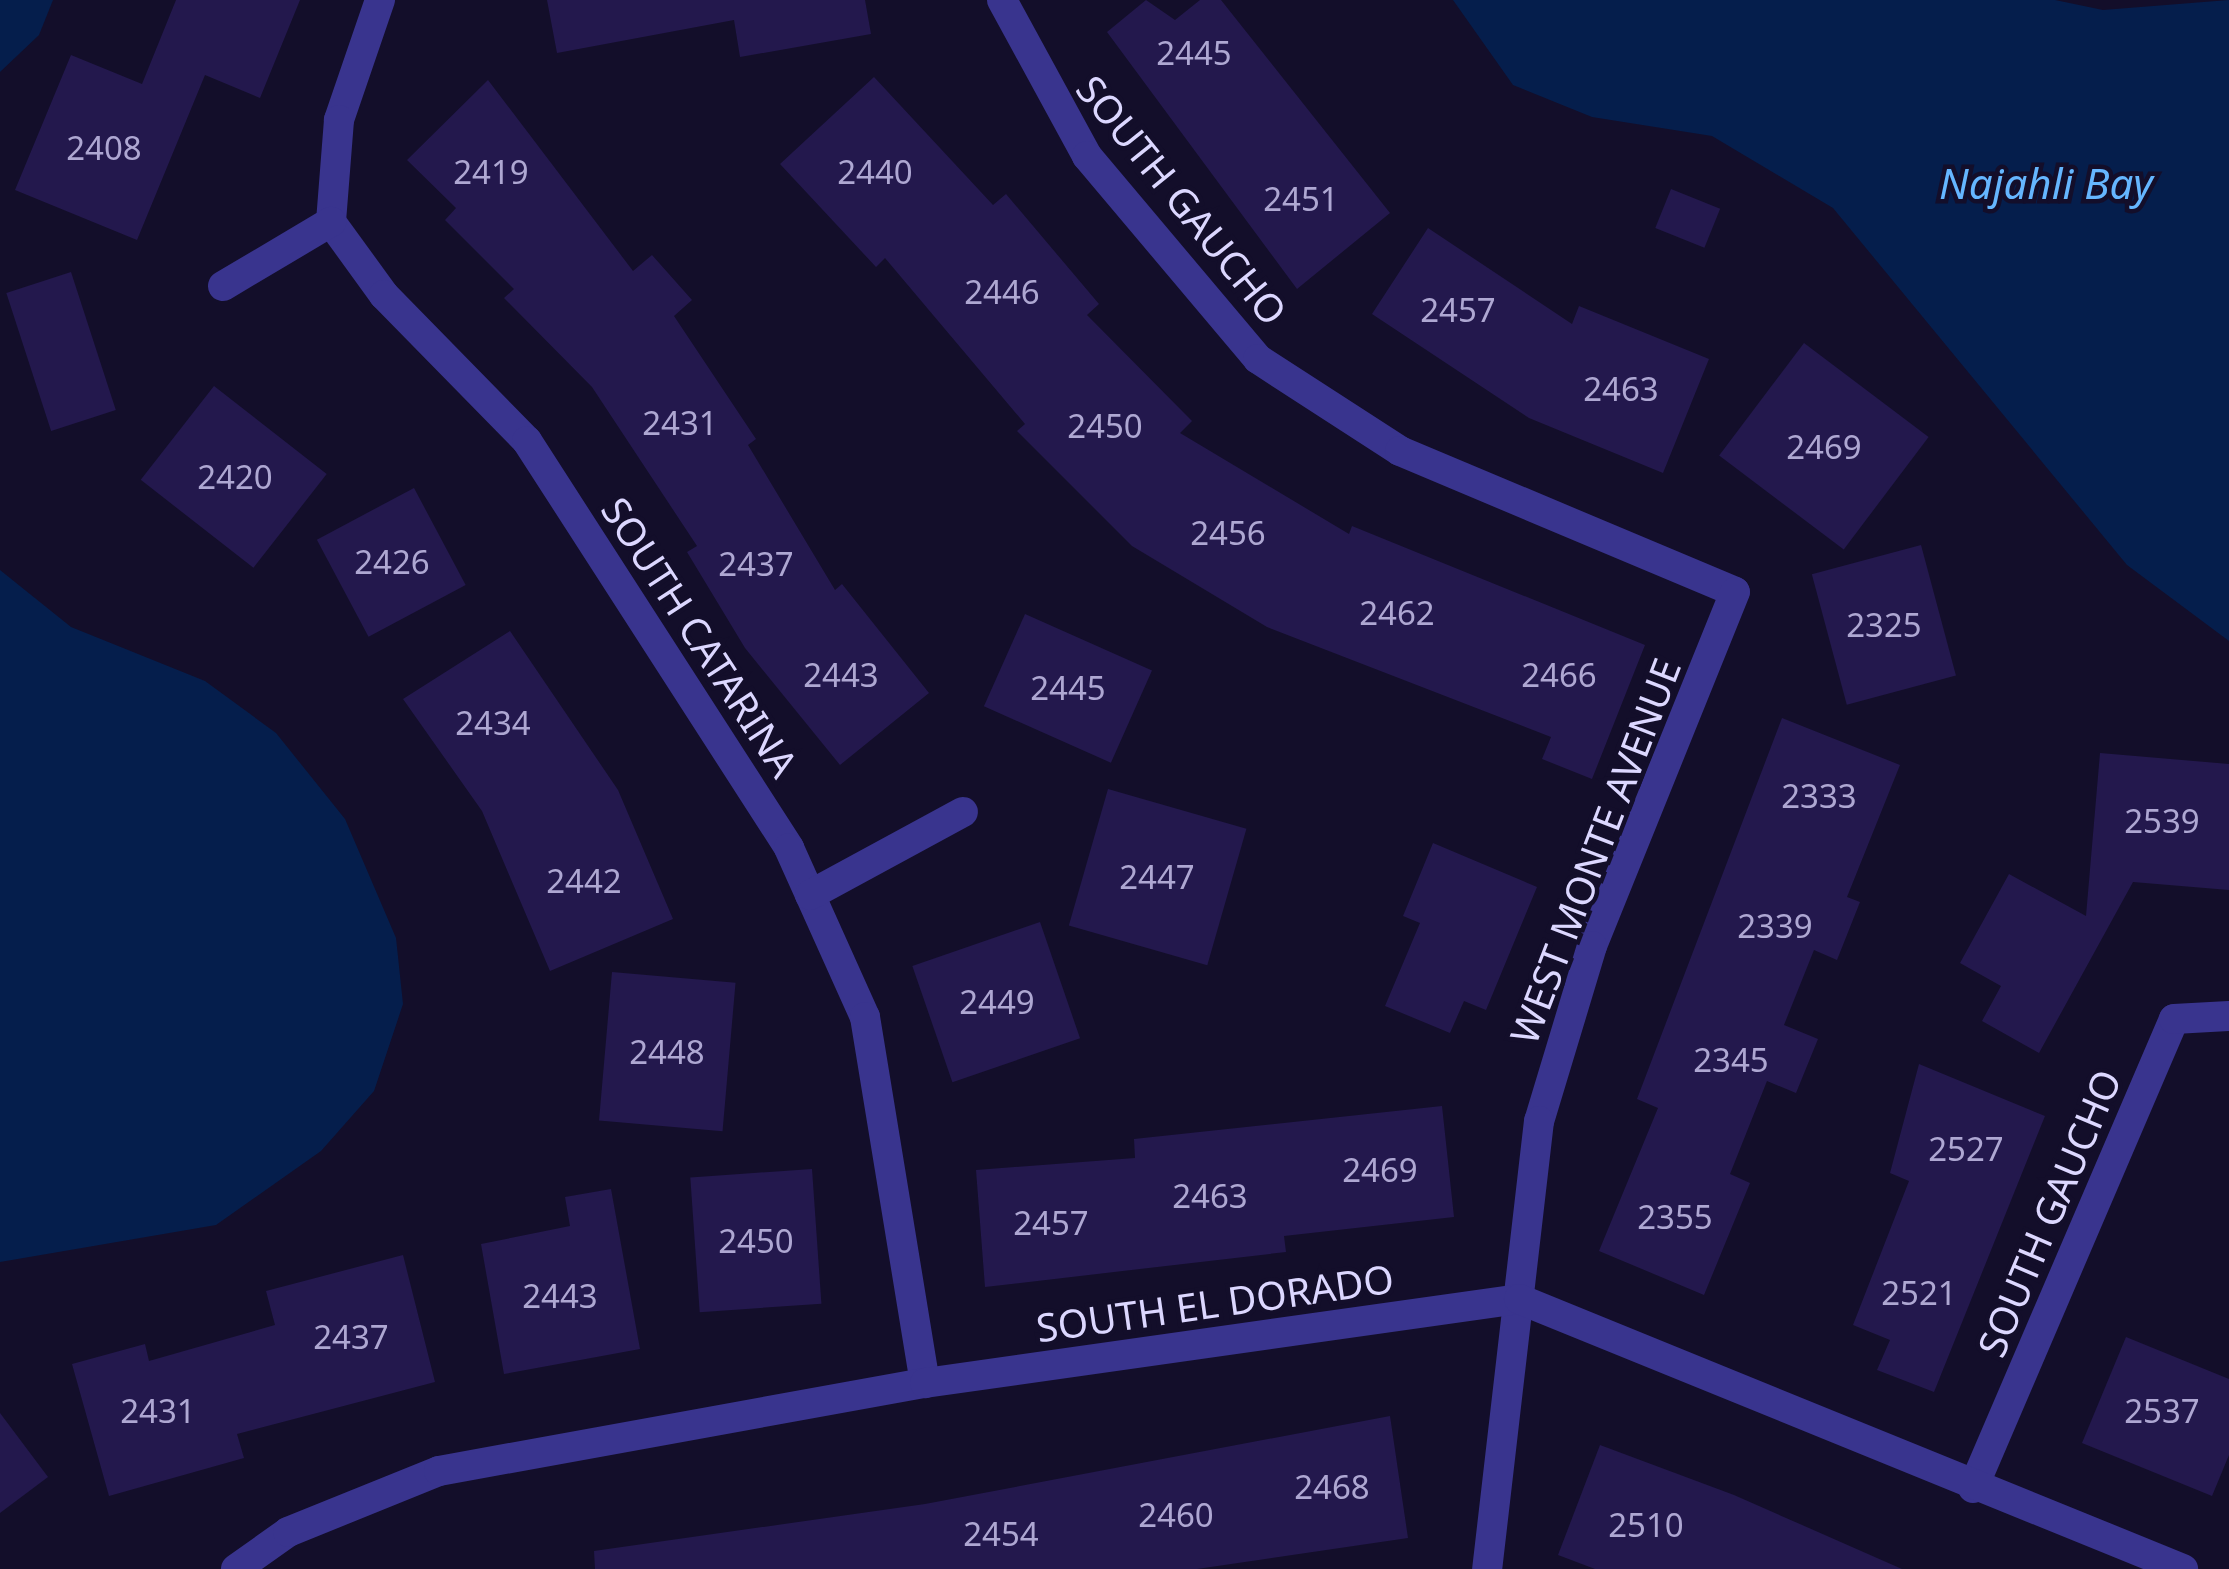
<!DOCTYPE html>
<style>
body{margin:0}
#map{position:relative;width:2229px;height:1569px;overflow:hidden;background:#130e2a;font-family:"Noto Sans",sans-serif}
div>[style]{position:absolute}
.water>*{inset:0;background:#051e4c}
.building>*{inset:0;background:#23184d;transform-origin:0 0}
.minor>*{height:30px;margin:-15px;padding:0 15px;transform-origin:15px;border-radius:15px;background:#39348e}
span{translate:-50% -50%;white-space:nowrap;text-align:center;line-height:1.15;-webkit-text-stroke:9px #130e2a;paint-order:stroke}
.number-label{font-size:33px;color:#aea7d2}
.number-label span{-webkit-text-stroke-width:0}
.street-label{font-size:39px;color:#dcd7ff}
.water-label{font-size:42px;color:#65b6ff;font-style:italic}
</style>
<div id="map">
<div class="water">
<div style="clip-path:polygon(0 0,53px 0,39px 35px,0 72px)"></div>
<div style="clip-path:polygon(1453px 0,2055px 0,2103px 10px,2229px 0,2229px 641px,2127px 565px,1833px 208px,1712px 136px,1592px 117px,1513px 85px)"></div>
<div style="clip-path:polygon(0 570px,71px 627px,205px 681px,276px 733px,345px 819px,396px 938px,403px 1004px,374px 1091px,321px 1151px,216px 1225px,0 1262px)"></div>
</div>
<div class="building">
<div style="clip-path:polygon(176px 0,300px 0,260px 98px,205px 75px,137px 240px,15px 190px,71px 55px,142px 84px)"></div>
<div style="clip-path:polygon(547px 0,865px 0,871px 34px,740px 57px,734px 20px,557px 53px)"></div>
<div style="clip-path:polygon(1146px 0,1175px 20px,1200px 0,1221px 0,1390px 213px,1297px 289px,1107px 32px)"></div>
<div style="clip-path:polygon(874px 77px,993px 205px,1006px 194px,1099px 304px,1087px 315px,1192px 421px,1180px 433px,1349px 534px,1352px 526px,1645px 645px,1592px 779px,1542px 759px,1551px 737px,1267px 627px,1132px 546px,1017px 431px,1025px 424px,885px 258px,876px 267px,780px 164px)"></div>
<div style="clip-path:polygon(488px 80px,633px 271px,652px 255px,692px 300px,674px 316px,756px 439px,748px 445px,835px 590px,842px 584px,929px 693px,840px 765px,745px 648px,687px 552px,697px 546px,592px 387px,504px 298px,514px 289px,445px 220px,456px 208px,407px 160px)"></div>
<div style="left:1671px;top:189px;width:53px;height:42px;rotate:22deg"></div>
<div style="clip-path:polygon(1428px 228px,1572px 324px,1579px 306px,1709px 359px,1663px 473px,1529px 418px,1372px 314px)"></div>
<div style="left:71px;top:272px;width:145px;height:68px;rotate:72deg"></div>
<div style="left:1804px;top:343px;width:156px;height:141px;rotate:37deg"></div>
<div style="left:214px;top:386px;width:143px;height:119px;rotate:38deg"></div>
<div style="left:414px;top:488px;width:110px;height:110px;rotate:62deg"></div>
<div style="left:1921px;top:545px;width:135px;height:113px;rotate:75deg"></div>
<div style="left:1025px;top:614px;width:139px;height:101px;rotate:24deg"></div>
<div style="clip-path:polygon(510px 631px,618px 790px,673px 919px,550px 971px,482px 811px,403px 699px)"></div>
<div style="clip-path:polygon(1782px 718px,1900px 765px,1847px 897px,1860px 902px,1837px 960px,1814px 950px,1784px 1025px,1818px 1039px,1796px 1093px,1767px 1081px,1730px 1174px,1750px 1183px,1704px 1295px,1599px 1251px,1658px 1108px,1637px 1099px)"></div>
<div style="clip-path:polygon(2100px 753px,2229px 764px,2229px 890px,2133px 882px,2039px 1053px,1982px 1021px,2001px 986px,1960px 963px,2009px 874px,2086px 916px)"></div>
<div style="left:1108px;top:789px;width:144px;height:142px;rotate:16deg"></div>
<div style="clip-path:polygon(1433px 843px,1537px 887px,1486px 1010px,1464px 1001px,1450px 1033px,1385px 1006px,1420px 923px,1403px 916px)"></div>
<div style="left:1040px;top:922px;width:123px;height:135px;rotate:71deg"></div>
<div style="left:612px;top:972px;width:124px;height:149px;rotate:5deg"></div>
<div style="clip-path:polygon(1919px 1064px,2045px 1116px,1934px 1392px,1877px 1370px,1890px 1340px,1853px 1325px,1909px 1181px,1890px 1173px)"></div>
<div style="clip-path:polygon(1442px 1106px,1454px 1217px,1284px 1236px,1286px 1252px,985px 1287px,976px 1170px,1135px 1158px,1134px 1139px)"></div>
<div style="left:812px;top:1169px;width:135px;height:122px;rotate:86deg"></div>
<div style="clip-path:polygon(611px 1189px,640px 1349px,504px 1374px,481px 1244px,570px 1226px,565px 1197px)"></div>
<div style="clip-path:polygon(403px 1255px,435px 1382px,237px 1434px,244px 1458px,109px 1496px,72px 1364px,145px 1344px,149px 1361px,275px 1325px,266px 1291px)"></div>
<div style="clip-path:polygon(2126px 1337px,2229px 1379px,2229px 1455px,2212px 1496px,2082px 1443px)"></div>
<div style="clip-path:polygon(0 1413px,48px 1477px,0 1513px)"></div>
<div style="clip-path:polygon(1390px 1416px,1408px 1538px,1197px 1569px,595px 1569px,594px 1551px,925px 1504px)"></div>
<div style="clip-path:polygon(1600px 1445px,1734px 1495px,1902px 1569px,1595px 1569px,1558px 1555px)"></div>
</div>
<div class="minor">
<div style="left:380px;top:0;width:127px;rotate:108.9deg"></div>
<div style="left:339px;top:120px;width:102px;rotate:94.5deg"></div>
<div style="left:331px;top:222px;width:90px;rotate:54deg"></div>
<div style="left:384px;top:295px;width:204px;rotate:45.6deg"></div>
<div style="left:527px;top:441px;width:484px;rotate:57.2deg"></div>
<div style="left:789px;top:848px;width:185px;rotate:65.8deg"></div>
<div style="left:865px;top:1017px;width:371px;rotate:80.7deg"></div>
<div style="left:1002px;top:0;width:178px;rotate:61.4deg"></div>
<div style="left:1087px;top:156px;width:265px;rotate:49.9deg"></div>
<div style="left:1258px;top:359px;width:169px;rotate:32.9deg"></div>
<div style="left:1400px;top:451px;width:363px;rotate:22.8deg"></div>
<div style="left:1735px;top:592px;width:382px;rotate:112deg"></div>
<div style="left:1592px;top:946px;width:183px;rotate:106.8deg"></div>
<div style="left:1539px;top:1121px;width:451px;rotate:96.6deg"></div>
<div style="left:223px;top:286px;width:126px;rotate:-30.7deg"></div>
<div style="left:810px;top:895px;width:174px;rotate:-28.5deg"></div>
<div style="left:1973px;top:1488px;width:510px;rotate:-66.8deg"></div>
<div style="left:2174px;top:1019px;width:55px;rotate:-3.1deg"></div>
<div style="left:236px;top:1569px;width:64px;rotate:-35.4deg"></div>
<div style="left:288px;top:1532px;width:163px;rotate:-22deg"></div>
<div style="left:439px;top:1471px;width:494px;rotate:-10.3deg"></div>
<div style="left:925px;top:1383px;width:600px;rotate:-8.05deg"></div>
<div style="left:1519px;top:1299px;width:717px;rotate:22.13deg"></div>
</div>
<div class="number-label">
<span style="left:1194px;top:53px">2445</span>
<span style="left:104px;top:148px">2408</span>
<span style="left:491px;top:172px">2419</span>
<span style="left:875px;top:172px">2440</span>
<span style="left:1301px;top:199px">2451</span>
<span style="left:1002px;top:292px">2446</span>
<span style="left:1458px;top:310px">2457</span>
<span style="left:1621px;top:389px">2463</span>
<span style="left:680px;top:423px">2431</span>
<span style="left:1105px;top:426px">2450</span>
<span style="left:1824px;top:447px">2469</span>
<span style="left:235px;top:477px">2420</span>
<span style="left:1228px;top:533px">2456</span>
<span style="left:392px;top:562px">2426</span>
<span style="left:756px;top:564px">2437</span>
<span style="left:1397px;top:613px">2462</span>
<span style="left:1884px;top:625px">2325</span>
<span style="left:841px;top:675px">2443</span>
<span style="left:1559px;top:675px">2466</span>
<span style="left:1068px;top:688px">2445</span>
<span style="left:493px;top:723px">2434</span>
<span style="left:1819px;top:796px">2333</span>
<span style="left:2162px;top:821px">2539</span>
<span style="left:1157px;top:877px">2447</span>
<span style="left:584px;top:881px">2442</span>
<span style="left:1775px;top:926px">2339</span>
<span style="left:997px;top:1002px">2449</span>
<span style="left:667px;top:1052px">2448</span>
<span style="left:1731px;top:1060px">2345</span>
<span style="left:1966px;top:1149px">2527</span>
<span style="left:1380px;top:1170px">2469</span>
<span style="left:1210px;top:1196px">2463</span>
<span style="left:1675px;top:1217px">2355</span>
<span style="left:1051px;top:1223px">2457</span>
<span style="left:756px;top:1241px">2450</span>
<span style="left:1919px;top:1293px">2521</span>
<span style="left:560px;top:1296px">2443</span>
<span style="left:351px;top:1337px">2437</span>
<span style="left:158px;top:1411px">2431</span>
<span style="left:2162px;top:1411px">2537</span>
<span style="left:1332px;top:1487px">2468</span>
<span style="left:1176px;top:1515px">2460</span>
<span style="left:1646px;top:1525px">2510</span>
<span style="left:1001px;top:1534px">2454</span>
</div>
<div class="street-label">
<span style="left:1182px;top:200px;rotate:51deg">SOUTH GAUCHO</span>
<span style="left:700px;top:637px;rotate:57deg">SOUTH CATARINA</span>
<span style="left:1595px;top:851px;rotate:-69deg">WEST MONTE AVENUE</span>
<span style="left:2049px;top:1213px;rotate:-67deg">SOUTH GAUCHO</span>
<span style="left:1215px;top:1303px;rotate:-8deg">SOUTH EL DORADO</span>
</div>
<div class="water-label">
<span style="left:2046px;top:183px">Najahli Bay</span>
</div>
</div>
